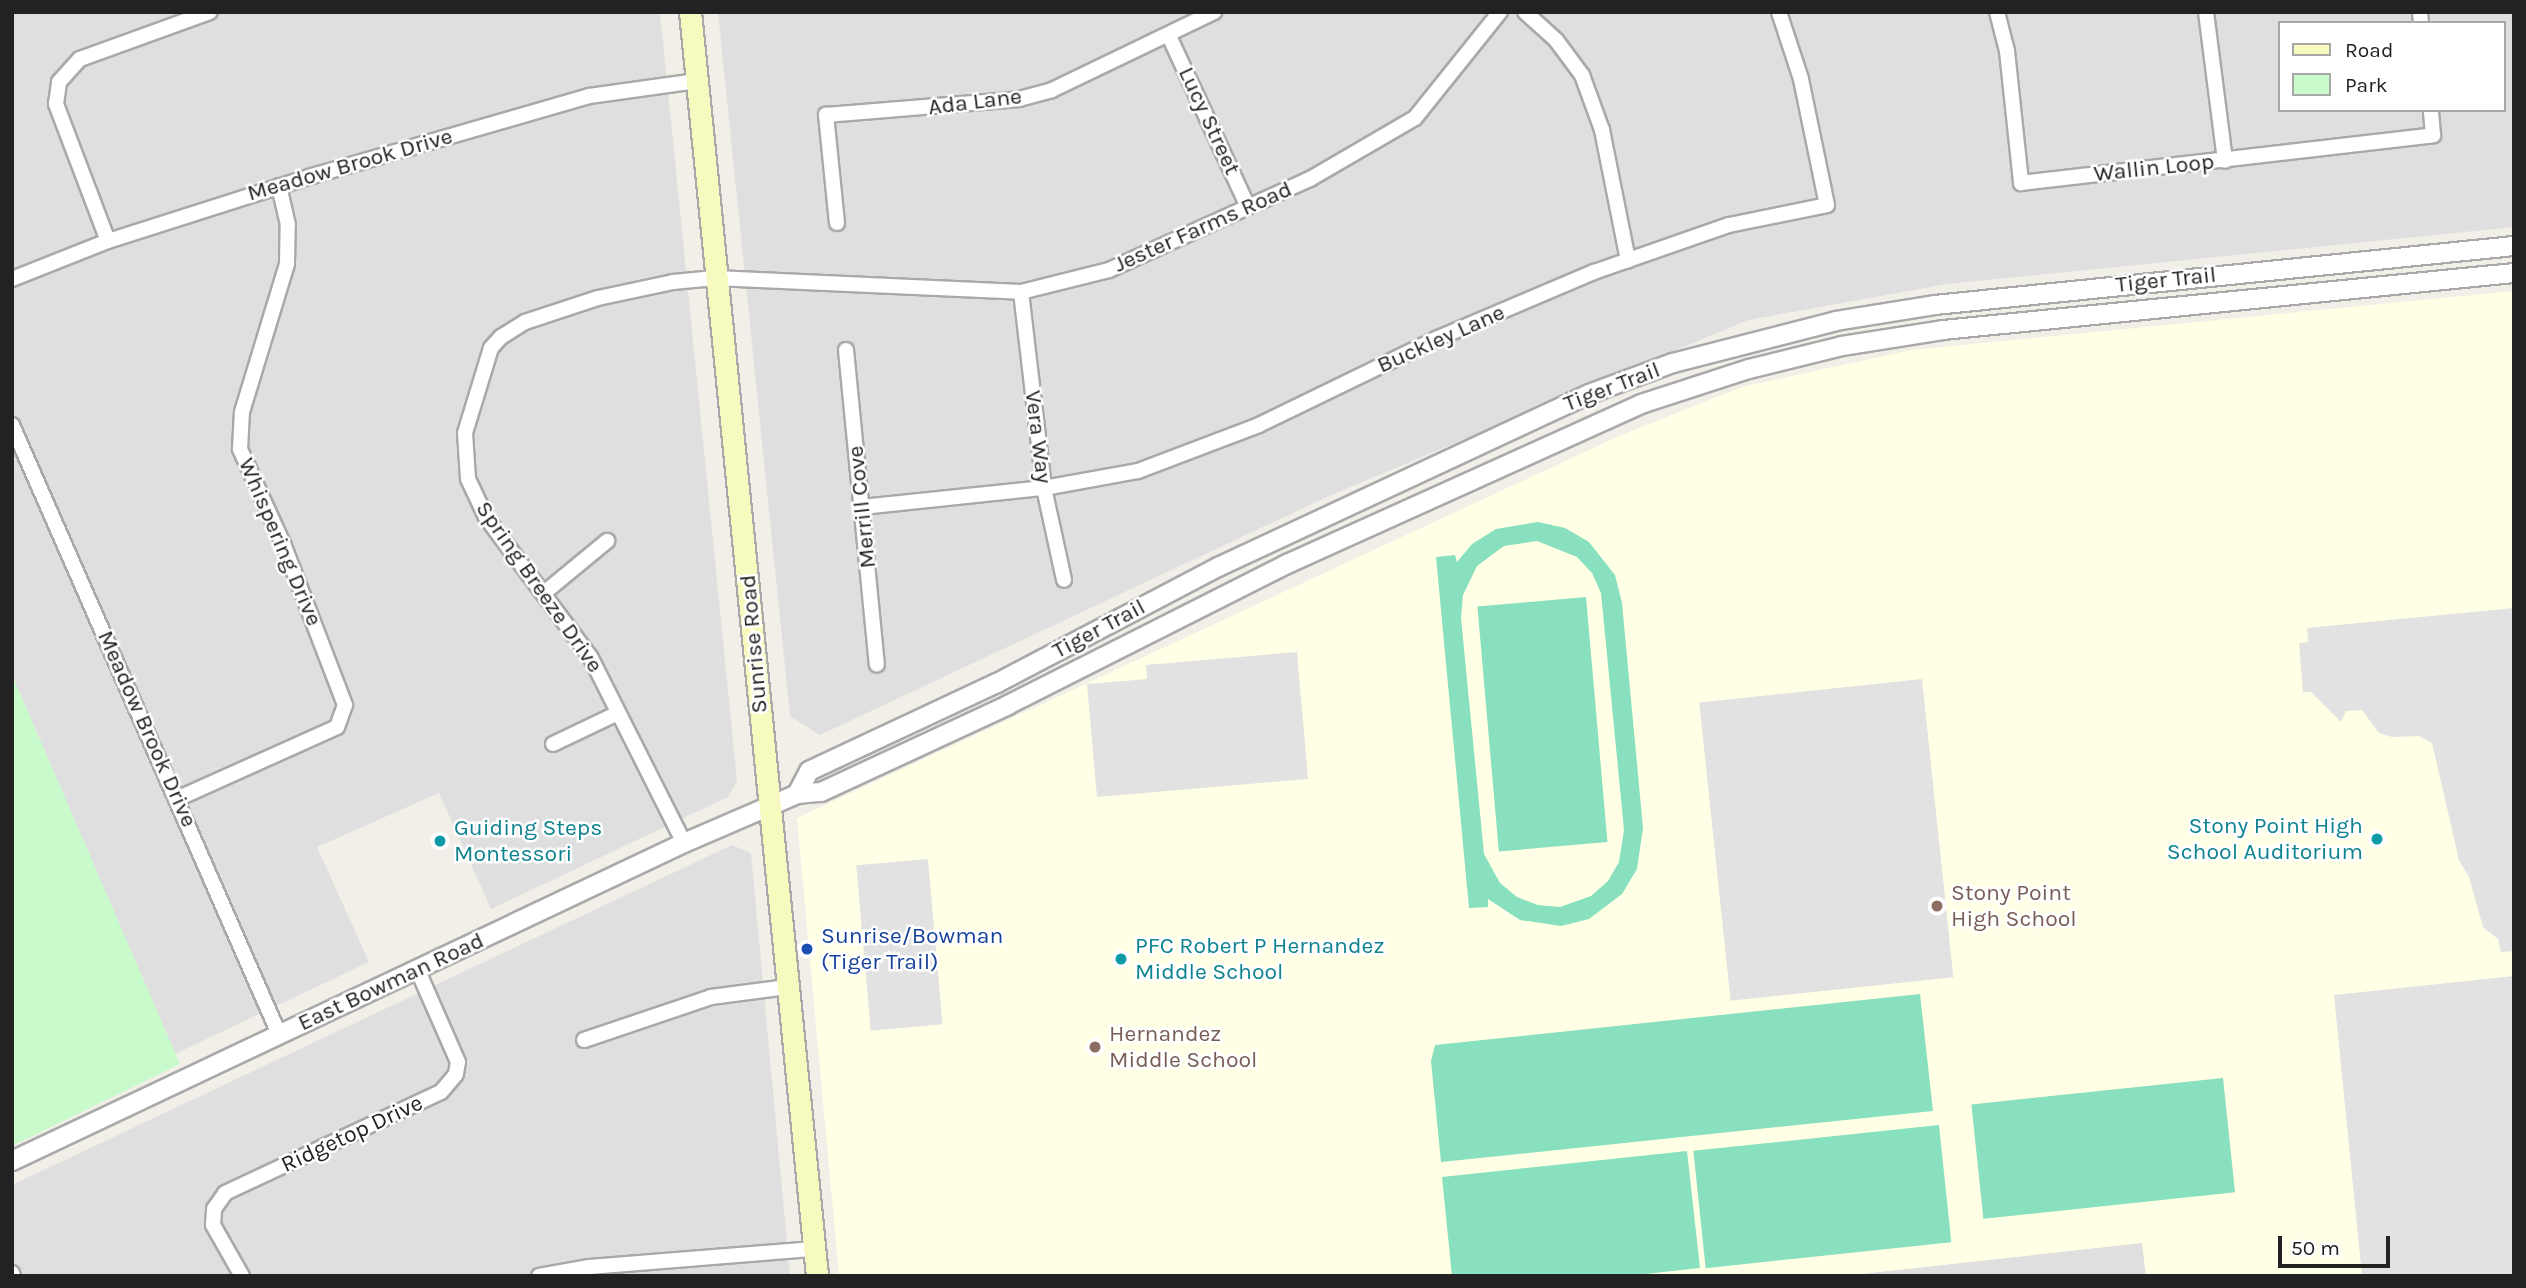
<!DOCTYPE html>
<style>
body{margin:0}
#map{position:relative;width:2526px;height:1288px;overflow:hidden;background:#f2efe9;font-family:Karla,sans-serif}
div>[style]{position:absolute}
.residential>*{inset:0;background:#e0dfdf}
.education>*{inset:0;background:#ffffe5}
.park>*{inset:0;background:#c8facc}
.pitch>*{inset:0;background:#88e0be;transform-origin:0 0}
.parking>*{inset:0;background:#e2e2e2;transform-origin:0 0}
.roads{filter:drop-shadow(2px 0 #a9a9a9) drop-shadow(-2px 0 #a9a9a9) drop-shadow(0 2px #a9a9a9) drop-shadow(0 -2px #a9a9a9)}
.minor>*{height:14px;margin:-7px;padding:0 7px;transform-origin:7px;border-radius:7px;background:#fff}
.tertiary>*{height:18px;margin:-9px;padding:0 9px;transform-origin:9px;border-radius:9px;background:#fff}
.secondary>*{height:21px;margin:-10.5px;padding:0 10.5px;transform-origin:10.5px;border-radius:10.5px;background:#f7fabf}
.dots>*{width:19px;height:19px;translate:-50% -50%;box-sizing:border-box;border:4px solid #fff;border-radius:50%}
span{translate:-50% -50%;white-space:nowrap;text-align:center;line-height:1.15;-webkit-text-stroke:5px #fff;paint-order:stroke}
.street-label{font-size:23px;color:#222}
.culture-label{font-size:23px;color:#0d838f}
.right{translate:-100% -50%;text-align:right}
.left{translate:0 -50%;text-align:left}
.education-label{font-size:23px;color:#785e54}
.transit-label{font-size:23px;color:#164399}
.frame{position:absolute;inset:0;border:14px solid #222;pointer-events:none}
.legend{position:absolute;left:2278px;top:21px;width:228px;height:91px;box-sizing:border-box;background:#fff;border:2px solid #a7a7a7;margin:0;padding:9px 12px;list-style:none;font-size:21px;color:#222}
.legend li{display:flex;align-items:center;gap:14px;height:35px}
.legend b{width:35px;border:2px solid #a7a7a7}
.scale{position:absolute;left:2278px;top:1236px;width:112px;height:32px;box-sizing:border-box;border:4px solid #222;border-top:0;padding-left:9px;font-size:21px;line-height:24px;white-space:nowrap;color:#222;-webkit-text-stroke:5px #fff;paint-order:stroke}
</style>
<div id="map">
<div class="residential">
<div style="clip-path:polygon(12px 12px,660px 12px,737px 781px,728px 797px,491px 909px,439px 793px,317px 847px,369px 962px,175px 1054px,12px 675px)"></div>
<div style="clip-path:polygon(evenodd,718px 12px,2514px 12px,2514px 227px,1947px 284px,1748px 320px,1329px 496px,820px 735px,790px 716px,718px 12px,2279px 23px,2503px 23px,2503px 110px,2279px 110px,2279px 23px)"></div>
<div style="clip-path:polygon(732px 845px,751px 853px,790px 1276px,12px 1276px,12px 1185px)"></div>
<div style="clip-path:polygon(2142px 1243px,2146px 1276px,1842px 1276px)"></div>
</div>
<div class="education">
<div style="clip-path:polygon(2514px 291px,2514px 1276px,2146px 1276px,2142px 1243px,1842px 1276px,839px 1276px,797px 818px,1619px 436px,1742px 387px,1911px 350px)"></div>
</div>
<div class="park">
<div style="clip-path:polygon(12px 675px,180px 1064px,12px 1146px)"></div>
</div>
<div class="pitch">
<div style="clip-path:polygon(evenodd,1538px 522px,1565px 528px,1589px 542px,1615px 575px,1622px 603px,1643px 828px,1637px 869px,1622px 894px,1589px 919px,1561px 926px,1520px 920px,1488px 899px,1488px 907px,1469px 908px,1436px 557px,1455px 555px,1457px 562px,1472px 544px,1496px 529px,1538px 522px,1537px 541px,1577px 557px,1592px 573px,1601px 593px,1624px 830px,1619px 862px,1608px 881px,1591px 896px,1560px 907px,1538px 905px,1517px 897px,1500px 883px,1484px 854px,1461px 618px,1463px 595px,1477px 566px,1504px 546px,1537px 541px)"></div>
<div style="left:1586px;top:597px;width:246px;height:109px;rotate:85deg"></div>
<div style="clip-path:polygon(1920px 994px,1933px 1111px,1441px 1162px,1431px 1061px,1435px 1045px)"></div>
<div style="left:2223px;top:1078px;width:115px;height:253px;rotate:84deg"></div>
<div style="left:1939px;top:1125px;width:118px;height:247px;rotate:84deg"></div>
<div style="clip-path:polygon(1687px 1151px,1700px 1268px,1627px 1276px,1452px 1276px,1442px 1177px)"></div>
</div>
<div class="parking">
<div style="clip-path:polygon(2514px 608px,2514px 951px,2501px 952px,2498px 939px,2483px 927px,2469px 877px,2459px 860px,2432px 743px,2419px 736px,2392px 737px,2379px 733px,2362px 710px,2346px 711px,2341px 722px,2311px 692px,2303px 692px,2299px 643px,2308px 642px,2307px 628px)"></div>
<div style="clip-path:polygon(1297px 652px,1308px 779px,1097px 797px,1087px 684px,1147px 679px,1146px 665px)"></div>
<div style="left:1922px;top:679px;width:300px;height:224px;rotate:84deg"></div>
<div style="left:928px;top:859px;width:166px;height:72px;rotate:85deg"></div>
<div style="clip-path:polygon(2514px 976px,2514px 1276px,2362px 1276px,2334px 995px)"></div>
</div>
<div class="roads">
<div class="minor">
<div style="left:1525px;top:12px;width:42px;rotate:42.1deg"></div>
<div style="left:1556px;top:40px;width:44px;rotate:53.4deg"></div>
<div style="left:1582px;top:75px;width:59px;rotate:70deg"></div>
<div style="left:1602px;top:130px;width:133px;rotate:78.7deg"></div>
<div style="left:1997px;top:12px;width:40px;rotate:75.6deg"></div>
<div style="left:2007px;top:51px;width:133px;rotate:83.9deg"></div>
<div style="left:2021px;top:183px;width:415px;rotate:-6.6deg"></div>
<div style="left:2433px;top:135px;width:25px;rotate:-95deg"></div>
<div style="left:2206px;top:12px;width:150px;rotate:82.7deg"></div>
<div style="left:2420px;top:12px;width:11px;rotate:85deg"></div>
<div style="left:1169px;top:36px;width:188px;rotate:65.2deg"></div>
<div style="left:837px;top:223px;width:109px;rotate:-95.8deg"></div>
<div style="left:826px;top:115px;width:194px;rotate:-4.7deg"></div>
<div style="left:1019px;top:99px;width:34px;rotate:-15deg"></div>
<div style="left:1052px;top:90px;width:180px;rotate:-25.7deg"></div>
<div style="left:108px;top:241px;width:147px;rotate:-110.8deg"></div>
<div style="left:56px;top:104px;width:22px;rotate:-82deg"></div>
<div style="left:59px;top:82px;width:31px;rotate:-48deg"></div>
<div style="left:80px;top:59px;width:138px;rotate:-19.9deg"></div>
<div style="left:12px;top:279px;width:103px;rotate:-21.6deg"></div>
<div style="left:108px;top:241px;width:214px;rotate:-17.7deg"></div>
<div style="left:312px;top:176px;width:288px;rotate:-16.1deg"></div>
<div style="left:589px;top:96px;width:109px;rotate:-7.9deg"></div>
<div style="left:1021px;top:292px;width:197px;rotate:83.3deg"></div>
<div style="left:1044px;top:488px;width:94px;rotate:77.7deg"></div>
<div style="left:846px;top:350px;width:316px;rotate:84.4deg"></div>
<div style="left:12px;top:425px;width:665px;rotate:66.33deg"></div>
<div style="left:862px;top:507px;width:183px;rotate:-6deg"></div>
<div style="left:1044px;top:488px;width:96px;rotate:-10.3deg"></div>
<div style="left:1138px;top:471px;width:129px;rotate:-20.8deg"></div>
<div style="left:1259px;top:425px;width:197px;rotate:-25.9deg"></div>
<div style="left:1436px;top:339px;width:172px;rotate:-23deg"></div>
<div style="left:1594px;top:272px;width:143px;rotate:-19.2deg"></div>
<div style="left:1729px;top:225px;width:100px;rotate:-11.5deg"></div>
<div style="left:1827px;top:205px;width:129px;rotate:-101.7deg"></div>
<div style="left:1801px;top:79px;width:71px;rotate:-108.2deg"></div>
<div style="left:544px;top:593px;width:82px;rotate:-39.5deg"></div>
<div style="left:553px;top:744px;width:72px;rotate:-25.5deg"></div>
<div style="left:179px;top:798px;width:173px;rotate:-24.2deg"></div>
<div style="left:337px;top:727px;width:23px;rotate:-70deg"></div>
<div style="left:345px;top:705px;width:170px;rotate:-111deg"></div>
<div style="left:284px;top:546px;width:107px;rotate:-114.4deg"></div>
<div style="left:240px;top:449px;width:37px;rotate:-87deg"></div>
<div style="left:242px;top:412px;width:155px;rotate:-73.1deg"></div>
<div style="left:287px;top:264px;width:39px;rotate:-89deg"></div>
<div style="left:288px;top:225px;width:40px;rotate:-103deg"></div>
<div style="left:684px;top:843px;width:207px;rotate:-116.7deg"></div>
<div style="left:591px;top:658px;width:176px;rotate:-126.7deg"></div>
<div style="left:486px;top:517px;width:42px;rotate:-115.3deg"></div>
<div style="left:468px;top:479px;width:46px;rotate:-93.7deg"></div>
<div style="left:465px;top:433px;width:89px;rotate:-73deg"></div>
<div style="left:491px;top:348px;width:15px;rotate:-48deg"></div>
<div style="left:501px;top:337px;width:28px;rotate:-32deg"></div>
<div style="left:525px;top:322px;width:77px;rotate:-18.2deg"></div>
<div style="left:598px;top:298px;width:77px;rotate:-12deg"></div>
<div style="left:673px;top:282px;width:42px;rotate:-5.4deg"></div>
<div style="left:715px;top:278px;width:306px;rotate:2.6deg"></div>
<div style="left:1021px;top:292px;width:91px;rotate:-14deg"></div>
<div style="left:1109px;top:270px;width:221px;rotate:-24.4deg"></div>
<div style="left:1310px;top:179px;width:121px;rotate:-30.2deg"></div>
<div style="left:1415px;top:118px;width:136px;rotate:-51.3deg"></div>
<div style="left:584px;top:1040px;width:134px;rotate:-18.7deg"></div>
<div style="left:711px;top:997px;width:77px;rotate:-7.5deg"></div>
<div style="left:12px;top:1273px;width:3px;rotate:72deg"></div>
<div style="left:242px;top:1276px;width:59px;rotate:-119.6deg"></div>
<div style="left:213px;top:1225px;width:16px;rotate:-86deg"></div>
<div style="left:214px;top:1209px;width:19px;rotate:-55deg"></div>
<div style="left:225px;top:1193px;width:238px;rotate:-25.1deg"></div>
<div style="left:441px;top:1092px;width:23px;rotate:-50deg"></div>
<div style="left:456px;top:1074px;width:12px;rotate:-81deg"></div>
<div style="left:458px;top:1062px;width:99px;rotate:-113.7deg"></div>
<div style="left:539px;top:1276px;width:51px;rotate:-10.2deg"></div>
<div style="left:589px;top:1267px;width:226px;rotate:-4.6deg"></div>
</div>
<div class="tertiary">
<div style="left:797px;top:794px;width:26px;rotate:-62deg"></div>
<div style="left:809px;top:771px;width:208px;rotate:-25.1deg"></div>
<div style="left:997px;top:683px;width:250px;rotate:-27.7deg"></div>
<div style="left:1218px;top:567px;width:409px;rotate:-25deg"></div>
<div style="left:1589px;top:394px;width:90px;rotate:-20.3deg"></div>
<div style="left:1673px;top:363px;width:168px;rotate:-14.4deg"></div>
<div style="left:1836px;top:321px;width:100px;rotate:-9.2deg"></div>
<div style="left:1935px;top:305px;width:582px;rotate:-5.82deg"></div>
<div style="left:12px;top:1161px;width:743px;rotate:-25.32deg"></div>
<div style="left:684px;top:843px;width:123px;rotate:-23.4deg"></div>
<div style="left:797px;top:794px;width:24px;rotate:-5deg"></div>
<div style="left:821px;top:792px;width:206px;rotate:-24.9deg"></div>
<div style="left:1008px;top:705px;width:313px;rotate:-26.8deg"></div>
<div style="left:1287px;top:564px;width:388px;rotate:-24.3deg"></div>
<div style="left:1641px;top:404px;width:114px;rotate:-18deg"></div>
<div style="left:1749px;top:369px;width:96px;rotate:-13.9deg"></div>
<div style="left:1842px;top:346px;width:102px;rotate:-9deg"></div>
<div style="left:1943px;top:330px;width:574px;rotate:-5.7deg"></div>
</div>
<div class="secondary">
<div style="left:690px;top:12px;width:1270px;rotate:84.26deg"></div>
</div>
</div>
<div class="dots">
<div style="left:2377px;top:839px;background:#0f9aa8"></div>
<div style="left:440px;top:841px;background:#0f9aa8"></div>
<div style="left:1937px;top:906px;background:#8d6e63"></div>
<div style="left:807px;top:949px;background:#1a4fb4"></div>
<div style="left:1121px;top:959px;background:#0f9aa8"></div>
<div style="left:1095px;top:1047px;background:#8d6e63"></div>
</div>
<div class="street-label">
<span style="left:975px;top:102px;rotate:-7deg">Ada Lane</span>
<span style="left:1209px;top:121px;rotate:65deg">Lucy Street</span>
<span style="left:350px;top:165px;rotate:-16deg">Meadow Brook Drive</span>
<span style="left:2154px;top:168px;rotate:-6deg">Wallin Loop</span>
<span style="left:1203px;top:227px;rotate:-24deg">Jester Farms Road</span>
<span style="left:2166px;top:280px;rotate:-6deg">Tiger Trail</span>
<span style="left:1441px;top:339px;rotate:-24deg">Buckley Lane</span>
<span style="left:1612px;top:387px;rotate:-21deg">Tiger Trail</span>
<span style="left:1038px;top:437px;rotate:83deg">Vera Way</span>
<span style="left:862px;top:507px;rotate:-96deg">Merrill Cove</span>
<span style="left:280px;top:542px;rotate:67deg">Whispering Drive</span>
<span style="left:539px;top:587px;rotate:55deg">Spring Breeze Drive</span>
<span style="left:1099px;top:629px;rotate:-28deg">Tiger Trail</span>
<span style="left:754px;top:644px;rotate:-95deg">Sunrise Road</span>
<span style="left:147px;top:729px;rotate:66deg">Meadow Brook Drive</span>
<span style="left:391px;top:982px;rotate:-25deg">East Bowman Road</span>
<span style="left:352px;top:1134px;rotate:-25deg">Ridgetop Drive</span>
</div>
<div class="culture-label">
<span class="right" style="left:2363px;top:839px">Stony Point High<br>School Auditorium</span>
<span class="left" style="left:454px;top:841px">Guiding Steps<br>Montessori</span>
<span class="left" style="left:1135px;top:959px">PFC Robert P Hernandez<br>Middle School</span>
</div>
<div class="education-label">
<span class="left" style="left:1951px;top:906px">Stony Point<br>High School</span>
<span class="left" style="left:1109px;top:1047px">Hernandez<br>Middle School</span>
</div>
<div class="transit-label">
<span class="left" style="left:821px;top:949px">Sunrise/Bowman<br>(Tiger Trail)</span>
</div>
<div class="frame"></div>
<ul class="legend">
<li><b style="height:9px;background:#f7fabf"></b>Road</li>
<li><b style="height:19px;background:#c8facc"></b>Park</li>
</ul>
<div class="scale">50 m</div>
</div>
